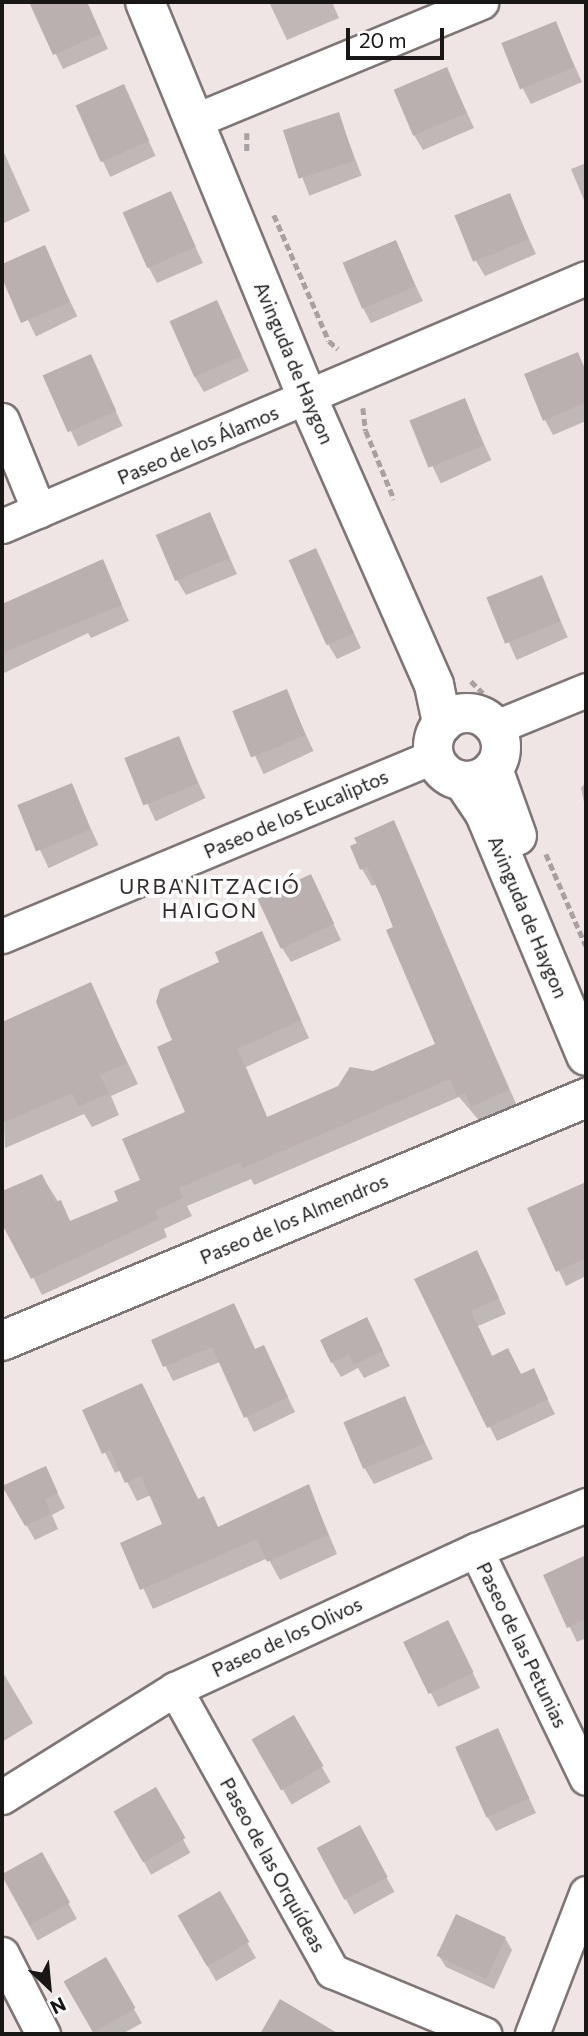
<!DOCTYPE html>
<meta charset="utf-8">
<style>
body{margin:0}
#map{position:relative;width:588px;height:2036px;overflow:hidden;background:#f0e5e5;font-family:Commissioner,sans-serif}
div>[style]{position:absolute}
.shadow>*{inset:0;background:#0003;transform-origin:0 0}
.building>*{inset:0;background:#bab0af;transform-origin:0 0}
.path>*{height:4.5px;margin-top:-2.25px;transform-origin:0;background:repeating-linear-gradient(90deg,#a9a1a1 0 7px,transparent 0 10.5px)}
.roads{filter:drop-shadow(2px 0 #7f7575) drop-shadow(-2px 0 #7f7575) drop-shadow(0 2px #7f7575) drop-shadow(0 -2px #7f7575)}
.street>*{height:33px;margin:-16.5px;padding:0 16.5px;transform-origin:16.5px;border-radius:16.5px;background:#fff}
.secondary>*{height:38px;margin:-19px;padding:0 19px;transform-origin:19px;border-radius:19px;background:#fff}
.secondary>.ring{margin:-19px;padding:0;box-sizing:content-box;background:none;border:38px solid #fff;border-radius:50%}
span{translate:-50% -50%;white-space:nowrap;text-align:center;line-height:1.15;-webkit-text-stroke:7px #fff;paint-order:stroke}
.street-label{font-size:19px;color:#191616}
.neighbourhood-label{font-size:21px;color:#332b2b;letter-spacing:2px}
.frame{position:absolute;inset:0;border:4px solid #191616;pointer-events:none}
.north{position:absolute;left:14px;top:1952px;width:70px;height:70px;-webkit-text-stroke:5px #fff;paint-order:stroke;rotate:154deg;font-size:19px;font-weight:700;line-height:28px;text-align:center;color:#191616}
.north::after{content:'';display:block;margin:auto;width:24px;height:32px;background:#191616;clip-path:polygon(50% 0,100% 100%,50% 72%,0 100%)}
.scale{position:absolute;left:346px;top:28px;width:98px;height:32px;box-sizing:border-box;border:4px solid #191616;border-top:0;padding-left:9px;font-size:21px;line-height:24px;white-space:nowrap;color:#191616;-webkit-text-stroke:5px #fff;paint-order:stroke}
</style>
<div id="map">
<div class="shadow">
<div style="clip-path:polygon(31px 2px,87px 2px,108px 49px,63px 69px)"></div>
<div style="clip-path:polygon(269px 2px,332px 2px,339px 18px,287px 40px)"></div>
<div style="clip-path:polygon(555px 23px,582px 82px,531px 104px,523px 89px)"></div>
<div style="clip-path:polygon(447px 69px,474px 128px,423px 150px,414px 135px)"></div>
<div style="left:123px;top:86px;width:77px;height:50px;rotate:65deg"></div>
<div style="left:338px;top:114px;width:66px;height:56px;rotate:69deg"></div>
<div style="clip-path:polygon(2px 148px,30px 211px,2px 224px)"></div>
<div style="clip-path:polygon(586px 163px,586px 205px,571px 169px)"></div>
<div style="clip-path:polygon(170px 193px,203px 263px,157px 283px,149px 268px)"></div>
<div style="clip-path:polygon(509px 195px,536px 254px,485px 276px,476px 261px)"></div>
<div style="clip-path:polygon(395px 242px,423px 301px,371px 323px,363px 308px)"></div>
<div style="left:44px;top:248px;width:76px;height:46px;rotate:64deg"></div>
<div style="clip-path:polygon(216px 302px,249px 371px,204px 392px,195px 377px)"></div>
<div style="clip-path:polygon(577px 354px,586px 370px,586px 421px,553px 435px,545px 420px)"></div>
<div style="left:90px;top:356px;width:77px;height:49px;rotate:65deg"></div>
<div style="left:464px;top:401px;width:65px;height:56px;rotate:65deg"></div>
<div style="clip-path:polygon(210px 514px,237px 574px,186px 595px,177px 580px)"></div>
<div style="clip-path:polygon(315px 550px,361px 648px,337px 659px,328px 644px)"></div>
<div style="clip-path:polygon(102px 561px,129px 621px,91px 638px,88px 633px,2px 674px,2px 605px)"></div>
<div style="left:541px;top:577px;width:66px;height:56px;rotate:66deg"></div>
<div style="left:286px;top:692px;width:65px;height:55px;rotate:65deg"></div>
<div style="left:178px;top:739px;width:65px;height:55px;rotate:65deg"></div>
<div style="clip-path:polygon(586px 782px,586px 811px,581px 788px)"></div>
<div style="left:71px;top:786px;width:65px;height:55px;rotate:65deg"></div>
<div style="clip-path:polygon(393px 823px,518px 1108px,482px 1124px,459px 1097px,254px 1185px,251px 1179px,187px 1206px,192px 1216px,164px 1229px,167px 1237px,42px 1295px,2px 1217px,2px 1193px,42px 1176px,71px 1222px,120px 1202px,142px 1181px,187px 1113px,174px 1041px,222px 963px,261px 933px,309px 1038px,246px 1067px,268px 1119px,438px 1045px,377px 884px,372px 886px,362px 869px)"></div>
<div style="clip-path:polygon(311px 876px,341px 940px,291px 962px,282px 948px)"></div>
<div style="clip-path:polygon(90px 985px,138px 1084px,111px 1096px,119px 1115px,92px 1127px,84px 1114px,5px 1148px,2px 1048px,43px 1029px)"></div>
<div style="clip-path:polygon(586px 1184px,586px 1276px,566px 1286px,530px 1209px)"></div>
<div style="clip-path:polygon(485px 1267px,506px 1314px,478px 1326px,493px 1358px,521px 1376px,533px 1370px,555px 1414px,497px 1441px,416px 1280px)"></div>
<div style="clip-path:polygon(374px 1334px,390px 1366px,364px 1378px,358px 1368px,341px 1377px,332px 1362px)"></div>
<div style="clip-path:polygon(153px 1341px,256px 1351px,264px 1347px,295px 1412px,254px 1432px,220px 1362px,173px 1381px)"></div>
<div style="clip-path:polygon(141px 1385px,199px 1501px,203px 1499px,219px 1529px,309px 1487px,337px 1554px,280px 1580px,268px 1558px,153px 1609px,122px 1543px,164px 1525px,151px 1495px,137px 1501px,121px 1470px,115px 1473px,85px 1411px)"></div>
<div style="clip-path:polygon(404px 1398px,433px 1459px,374px 1484px,365px 1469px)"></div>
<div style="clip-path:polygon(45px 1468px,65px 1508px,52px 1515px,58px 1529px,35px 1540px,4px 1487px)"></div>
<div style="clip-path:polygon(586px 1557px,586px 1638px,577px 1642px,545px 1576px)"></div>
<div style="clip-path:polygon(456px 1637px,480px 1688px,438px 1707px,405px 1642px)"></div>
<div style="clip-path:polygon(2px 1671px,33px 1723px,2px 1742px)"></div>
<div style="left:293px;top:1717px;width:75px;height:45px;rotate:60deg"></div>
<div style="clip-path:polygon(497px 1730px,536px 1813px,496px 1831px,487px 1816px)"></div>
<div style="left:155px;top:1789px;width:73px;height:45px;rotate:61deg"></div>
<div style="left:359px;top:1828px;width:73px;height:46px;rotate:61deg"></div>
<div style="left:41px;top:1854px;width:74px;height:45px;rotate:61deg"></div>
<div style="left:219px;top:1894px;width:74px;height:46px;rotate:60deg"></div>
<div style="clip-path:polygon(505px 1938px,512px 1950px,494px 1989px,446px 1967px,439px 1956px)"></div>
<div style="clip-path:polygon(105px 1959px,142px 2023px,122px 2034px,95px 2034px,65px 1981px)"></div>
</div>
<div class="building">
<div style="clip-path:polygon(29px 2px,87px 2px,101px 34px,53px 55px)"></div>
<div style="left:556px;top:21px;width:50px;height:59px;rotate:68deg"></div>
<div style="left:447px;top:67px;width:50px;height:58px;rotate:67deg"></div>
<div style="left:124px;top:84px;width:62px;height:53px;rotate:66deg"></div>
<div style="left:339px;top:112px;width:51px;height:59px;rotate:72deg"></div>
<div style="left:171px;top:191px;width:61px;height:53px;rotate:66deg"></div>
<div style="left:510px;top:193px;width:50px;height:60px;rotate:68deg"></div>
<div style="left:396px;top:240px;width:50px;height:58px;rotate:67deg"></div>
<div style="clip-path:polygon(45px 245px,70px 302px,21px 323px,2px 278px,2px 264px)"></div>
<div style="left:217px;top:300px;width:61px;height:52px;rotate:66deg"></div>
<div style="clip-path:polygon(578px 352px,586px 372px,586px 402px,543px 421px,524px 374px)"></div>
<div style="left:91px;top:354px;width:62px;height:53px;rotate:66deg"></div>
<div style="left:465px;top:398px;width:51px;height:60px;rotate:68deg"></div>
<div style="left:210px;top:512px;width:50px;height:59px;rotate:67deg"></div>
<div style="left:316px;top:548px;width:93px;height:30px;rotate:66deg"></div>
<div style="clip-path:polygon(103px 559px,122px 605px,2px 653px,2px 604px)"></div>
<div style="left:542px;top:575px;width:50px;height:60px;rotate:68deg"></div>
<div style="left:287px;top:689px;width:50px;height:59px;rotate:68deg"></div>
<div style="left:179px;top:736px;width:51px;height:59px;rotate:68deg"></div>
<div style="left:72px;top:783px;width:50px;height:59px;rotate:68deg"></div>
<div style="clip-path:polygon(394px 820px,509px 1090px,471px 1107px,465px 1093px,457px 1096px,450px 1079px,243px 1168px,240px 1162px,179px 1188px,183px 1198px,155px 1211px,159px 1219px,31px 1279px,2px 1224px,2px 1191px,42px 1174px,55px 1202px,61px 1200px,70px 1221px,118px 1201px,114px 1191px,140px 1180px,122px 1139px,185px 1112px,157px 1047px,172px 1040px,156px 1002px,160px 989px,219px 962px,215px 952px,262px 931px,301px 1020px,237px 1049px,267px 1117px,338px 1086px,350px 1067px,373px 1071px,435px 1044px,386px 930px,393px 927px,381px 897px,367px 867px,360px 870px,350px 846px,357px 843px,354px 838px)"></div>
<div style="left:311px;top:874px;width:55px;height:59px;rotate:65deg"></div>
<div style="clip-path:polygon(91px 982px,127px 1063px,100px 1075px,109px 1093px,78px 1107px,72px 1093px,2px 1123px,2px 1022px)"></div>
<div style="clip-path:polygon(586px 1182px,586px 1258px,556px 1272px,527px 1208px)"></div>
<div style="clip-path:polygon(477px 1250px,499px 1298px,471px 1311px,492px 1356px,508px 1348px,521px 1374px,534px 1368px,548px 1399px,487px 1428px,414px 1279px)"></div>
<div style="clip-path:polygon(234px 1303px,255px 1349px,264px 1345px,288px 1397px,244px 1418px,212px 1347px,163px 1367px,151px 1340px)"></div>
<div style="clip-path:polygon(367px 1317px,383px 1351px,354px 1365px,349px 1354px,331px 1363px,320px 1340px)"></div>
<div style="clip-path:polygon(142px 1383px,198px 1499px,204px 1496px,218px 1527px,309px 1484px,328px 1535px,267px 1562px,257px 1539px,140px 1590px,120px 1543px,162px 1524px,141px 1476px,125px 1483px,110px 1450px,102px 1454px,82px 1410px)"></div>
<div style="left:405px;top:1396px;width:51px;height:67px;rotate:67deg"></div>
<div style="clip-path:polygon(46px 1466px,58px 1493px,45px 1499px,51px 1514px,25px 1526px,2px 1486px)"></div>
<div style="clip-path:polygon(586px 1555px,586px 1619px,567px 1628px,543px 1575px)"></div>
<div style="left:448px;top:1620px;width:58px;height:50px;rotate:64deg"></div>
<div style="left:294px;top:1715px;width:59px;height:49px;rotate:60deg"></div>
<div style="left:498px;top:1728px;width:77px;height:47px;rotate:66deg"></div>
<div style="left:156px;top:1787px;width:59px;height:49px;rotate:60deg"></div>
<div style="left:360px;top:1825px;width:59px;height:49px;rotate:62deg"></div>
<div style="left:42px;top:1852px;width:58px;height:46px;rotate:61deg"></div>
<div style="left:220px;top:1891px;width:59px;height:49px;rotate:60deg"></div>
<div style="left:456px;top:1914px;width:55px;height:46px;rotate:25deg"></div>
<div style="left:106px;top:1957px;width:59px;height:49px;rotate:60deg"></div>
<div style="clip-path:polygon(280px 1999px,339px 2034px,260px 2034px)"></div>
</div>
<div class="path">
<div style="left:247px;top:133px;width:20px;rotate:90deg"></div>
<div style="left:274px;top:215px;width:137px;rotate:66.4deg"></div>
<div style="left:329px;top:341px;width:12px;rotate:42deg"></div>
<div style="left:363px;top:408px;width:23px;rotate:83deg"></div>
<div style="left:366px;top:431px;width:74px;rotate:67.6deg"></div>
<div style="left:471px;top:681px;width:21px;rotate:45deg"></div>
<div style="left:546px;top:854px;width:100px;rotate:66.5deg"></div>
</div>
<div class="roads">
<div class="street">
<div style="left:194px;top:121px;width:311px;rotate:-22.5deg"></div>
<div style="left:2px;top:420px;width:98px;rotate:67.9deg"></div>
<div style="left:2px;top:526px;width:634px;rotate:-23.01deg"></div>
<div style="left:496px;top:727px;width:97px;rotate:-22.3deg"></div>
<div style="left:2px;top:936px;width:469px;rotate:-22.6deg"></div>
<div style="left:476px;top:1550px;width:253px;rotate:64.2deg"></div>
<div style="left:175px;top:1689px;width:323px;rotate:60.9deg"></div>
<div style="left:332px;top:1971px;width:165px;rotate:22.5deg"></div>
<div style="left:2px;top:1797px;width:204px;rotate:-32deg"></div>
<div style="left:175px;top:1689px;width:332px;rotate:-24.8deg"></div>
<div style="left:476px;top:1550px;width:119px;rotate:-22.2deg"></div>
<div style="left:2px;top:1954px;width:90px;rotate:62.9deg"></div>
<div style="left:532px;top:2034px;width:151px;rotate:-69deg"></div>
</div>
<div class="secondary">
<div style="left:145px;top:2px;width:429px;rotate:67.7deg"></div>
<div style="left:308px;top:399px;width:313px;rotate:66.2deg"></div>
<div style="left:434px;top:685px;width:40px;rotate:78deg"></div>
<div class="ring" style="left:433px;top:713px;width:30px;height:30px"></div>
<div style="left:493px;top:769px;width:71px;rotate:70.3deg"></div>
<div style="left:463px;top:781px;width:40px;rotate:56deg"></div>
<div style="left:485px;top:814px;width:262px;rotate:67.3deg"></div>
<div style="left:2px;top:1341px;width:633px;rotate:-22.59deg"></div>
</div>
</div>
<div class="street-label">
<span style="left:294px;top:363px;rotate:67deg">Avinguda de Haygon</span>
<span style="left:198px;top:445px;rotate:-23deg">Paseo de los Álamos</span>
<span style="left:296px;top:814px;rotate:-23deg">Paseo de los Eucaliptos</span>
<span style="left:528px;top:917px;rotate:67deg">Avinguda de Haygon</span>
<span style="left:294px;top:1219px;rotate:-23deg">Paseo de los Almendros</span>
<span style="left:287px;top:1637px;rotate:-25deg">Paseo de los Olivos</span>
<span style="left:522px;top:1645px;rotate:64deg">Paseo de las Petunias</span>
<span style="left:273px;top:1865px;rotate:61deg">Paseo de las Orquídeas</span>
</div>
<div class="neighbourhood-label">
<span style="left:210px;top:898px">URBANITZACIÓ<br>HAIGON</span>
</div>
<div class="frame"></div>
<div class="north">N</div>
<div class="scale">20 m</div>
</div>
